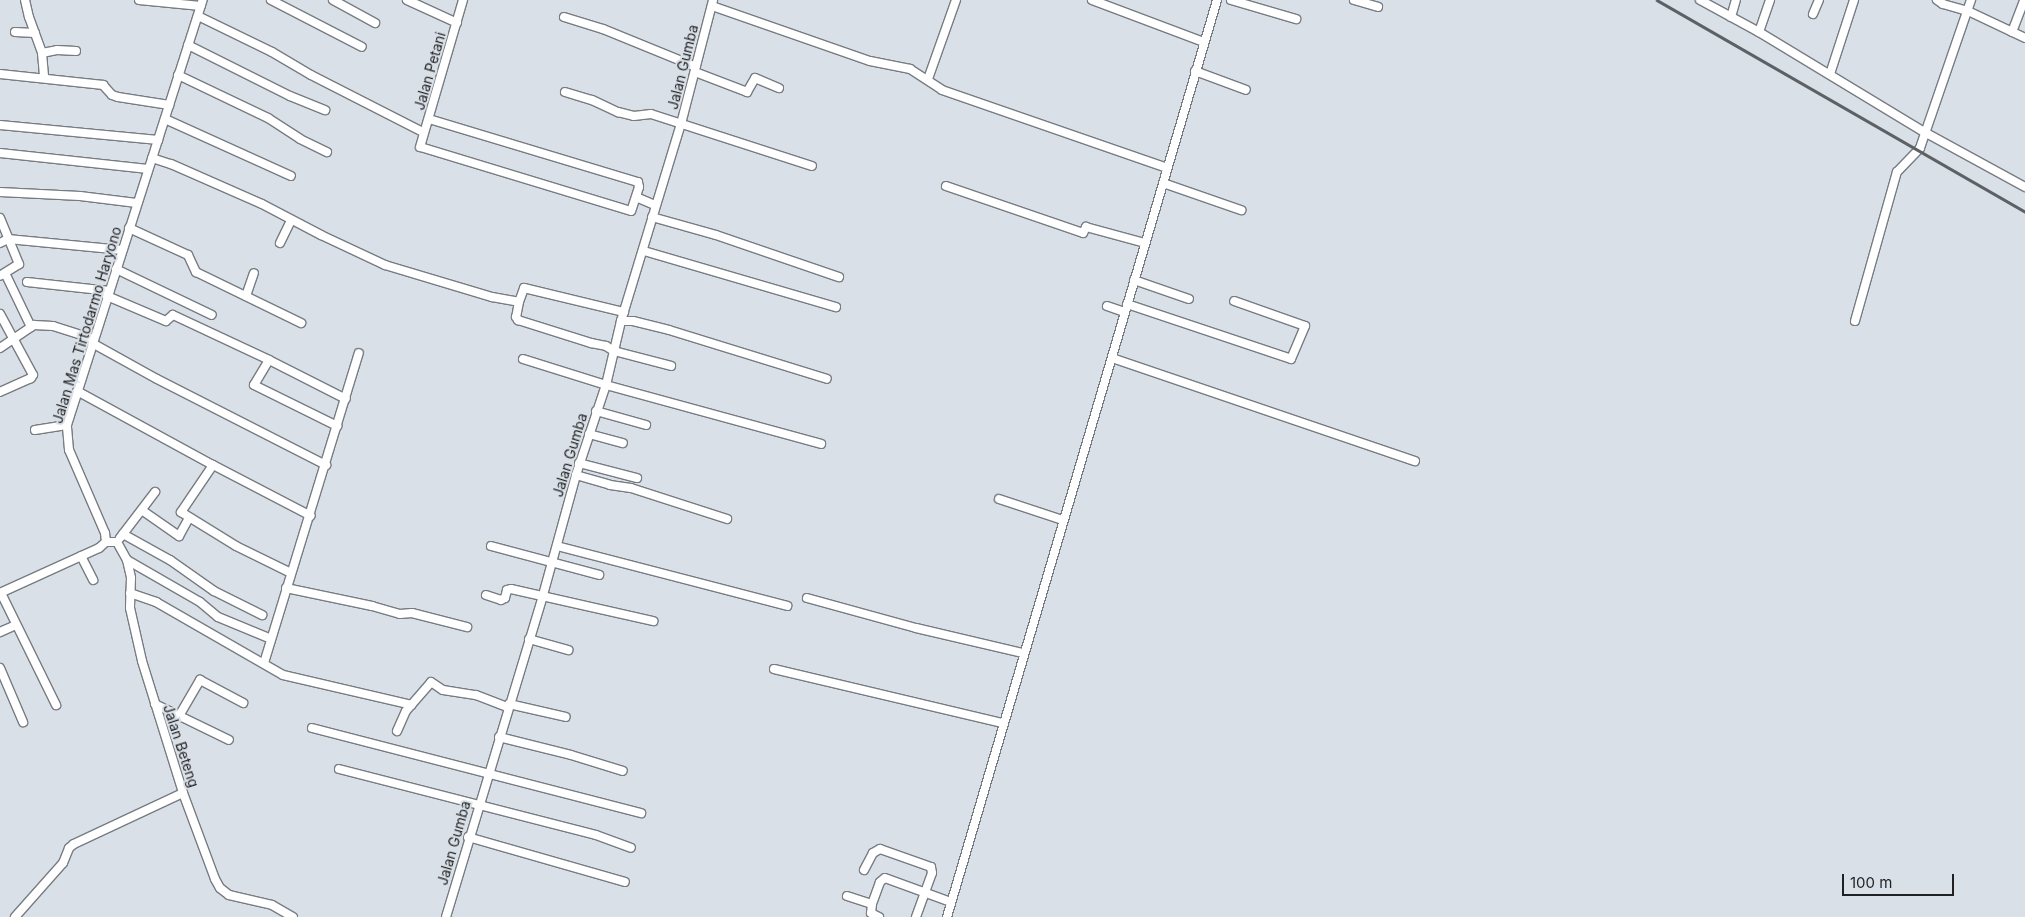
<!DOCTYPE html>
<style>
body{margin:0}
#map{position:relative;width:2025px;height:917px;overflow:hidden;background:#dae0e7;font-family:Inter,sans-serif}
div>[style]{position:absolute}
.roads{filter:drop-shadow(1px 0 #777c82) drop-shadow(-1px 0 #777c82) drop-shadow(0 1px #777c82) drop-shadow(0 -1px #777c82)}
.minor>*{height:8px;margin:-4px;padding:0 4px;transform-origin:4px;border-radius:4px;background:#fff}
.rail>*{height:2.5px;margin:-1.25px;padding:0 1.25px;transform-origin:1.25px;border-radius:1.25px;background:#5d6065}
span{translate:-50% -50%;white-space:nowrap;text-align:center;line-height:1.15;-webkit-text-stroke:4px #dae0e7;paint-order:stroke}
.street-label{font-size:14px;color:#1e2023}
.scale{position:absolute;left:1842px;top:874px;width:112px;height:22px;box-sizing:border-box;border:2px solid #1e2023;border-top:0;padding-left:6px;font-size:15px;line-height:18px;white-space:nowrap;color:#1e2023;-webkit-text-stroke:4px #dae0e7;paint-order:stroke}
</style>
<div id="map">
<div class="roads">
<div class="minor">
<div style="left:25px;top:0;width:17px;rotate:77deg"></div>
<div style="left:29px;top:17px;width:38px;rotate:70deg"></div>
<div style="left:42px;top:53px;width:25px;rotate:85deg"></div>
<div style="left:139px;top:0;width:62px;rotate:5.5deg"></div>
<div style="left:271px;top:0;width:102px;rotate:27.3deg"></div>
<div style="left:333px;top:0;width:48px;rotate:28.7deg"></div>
<div style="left:407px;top:0;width:55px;rotate:24.7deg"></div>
<div style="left:1092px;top:0;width:120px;rotate:20.6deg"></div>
<div style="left:1231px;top:0;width:68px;rotate:16.3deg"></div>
<div style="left:1354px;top:0;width:25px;rotate:16deg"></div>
<div style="left:1700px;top:0;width:67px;rotate:28.5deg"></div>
<div style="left:1759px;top:32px;width:195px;rotate:31.2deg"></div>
<div style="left:1926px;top:133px;width:113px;rotate:28.6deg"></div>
<div style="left:1937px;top:0;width:7px;rotate:34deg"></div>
<div style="left:1943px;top:4px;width:26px;rotate:16deg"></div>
<div style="left:1968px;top:11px;width:63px;rotate:25.3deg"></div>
<div style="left:712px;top:6px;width:167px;rotate:19.2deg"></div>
<div style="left:870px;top:61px;width:41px;rotate:11.3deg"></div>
<div style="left:910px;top:69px;width:38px;rotate:33deg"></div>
<div style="left:942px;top:90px;width:238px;rotate:19.1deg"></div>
<div style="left:1813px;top:14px;width:15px;rotate:-67deg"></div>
<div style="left:198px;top:16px;width:82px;rotate:25.9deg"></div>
<div style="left:272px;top:52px;width:45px;rotate:30.5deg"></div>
<div style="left:311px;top:75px;width:126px;rotate:27deg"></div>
<div style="left:564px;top:17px;width:41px;rotate:17.1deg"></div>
<div style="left:603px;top:29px;width:100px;rotate:22.2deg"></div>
<div style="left:1731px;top:17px;width:18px;rotate:-74deg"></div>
<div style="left:15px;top:32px;width:20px;rotate:3deg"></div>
<div style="left:1759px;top:32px;width:34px;rotate:-71deg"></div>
<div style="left:2012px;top:32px;width:34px;rotate:-69deg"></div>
<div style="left:188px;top:45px;width:114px;rotate:26.6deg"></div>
<div style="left:290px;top:96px;width:38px;rotate:22deg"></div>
<div style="left:42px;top:53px;width:15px;rotate:-11deg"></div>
<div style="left:57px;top:50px;width:19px;rotate:3deg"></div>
<div style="left:1195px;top:71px;width:54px;rotate:20.4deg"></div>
<div style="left:695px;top:72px;width:56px;rotate:21deg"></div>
<div style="left:747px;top:92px;width:16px;rotate:-60deg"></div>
<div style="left:755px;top:78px;width:26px;rotate:23deg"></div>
<div style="left:0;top:74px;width:104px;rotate:6.1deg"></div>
<div style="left:103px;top:85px;width:13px;rotate:48deg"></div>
<div style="left:112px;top:95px;width:6px;rotate:18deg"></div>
<div style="left:118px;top:97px;width:52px;rotate:8.9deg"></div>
<div style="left:1830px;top:74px;width:78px;rotate:-72deg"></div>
<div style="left:178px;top:75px;width:100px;rotate:25.5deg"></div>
<div style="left:268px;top:118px;width:38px;rotate:33deg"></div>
<div style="left:300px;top:139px;width:30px;rotate:26deg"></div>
<div style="left:928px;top:79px;width:84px;rotate:-70.5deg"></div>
<div style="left:565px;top:92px;width:28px;rotate:17deg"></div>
<div style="left:592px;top:100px;width:29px;rotate:25deg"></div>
<div style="left:618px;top:112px;width:16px;rotate:14deg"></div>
<div style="left:634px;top:116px;width:17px;rotate:-7deg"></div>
<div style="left:651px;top:114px;width:169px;rotate:17.9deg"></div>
<div style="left:165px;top:119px;width:138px;rotate:24.3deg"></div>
<div style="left:429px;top:119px;width:218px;rotate:16.8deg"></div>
<div style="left:638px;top:182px;width:5px;rotate:79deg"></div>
<div style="left:639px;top:187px;width:25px;rotate:108deg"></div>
<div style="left:631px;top:211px;width:220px;rotate:-163.1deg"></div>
<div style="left:420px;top:147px;width:153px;rotate:-73.7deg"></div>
<div style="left:0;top:125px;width:159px;rotate:5.4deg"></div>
<div style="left:0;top:153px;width:149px;rotate:6.2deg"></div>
<div style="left:152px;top:158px;width:20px;rotate:18deg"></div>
<div style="left:171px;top:164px;width:99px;rotate:23.7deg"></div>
<div style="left:262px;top:204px;width:67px;rotate:27.7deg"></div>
<div style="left:321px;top:235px;width:71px;rotate:25.1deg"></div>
<div style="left:385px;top:265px;width:112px;rotate:16.7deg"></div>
<div style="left:492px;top:297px;width:27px;rotate:10deg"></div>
<div style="left:519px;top:302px;width:15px;rotate:101deg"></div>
<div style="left:516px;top:317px;width:4px;rotate:56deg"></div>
<div style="left:518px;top:320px;width:77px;rotate:17.5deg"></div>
<div style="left:591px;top:343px;width:15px;rotate:11deg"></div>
<div style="left:606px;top:346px;width:9px;rotate:32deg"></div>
<div style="left:614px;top:351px;width:59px;rotate:14.7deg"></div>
<div style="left:1163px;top:183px;width:83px;rotate:19.1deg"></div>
<div style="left:946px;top:186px;width:145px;rotate:18.9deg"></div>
<div style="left:1083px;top:233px;width:7px;rotate:-63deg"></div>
<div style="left:1086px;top:227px;width:61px;rotate:15.2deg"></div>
<div style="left:0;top:192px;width:80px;rotate:2.9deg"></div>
<div style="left:80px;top:196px;width:57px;rotate:7deg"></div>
<div style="left:636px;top:197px;width:21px;rotate:23deg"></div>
<div style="left:652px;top:217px;width:66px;rotate:15.7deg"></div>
<div style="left:716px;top:235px;width:130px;rotate:18.9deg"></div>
<div style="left:0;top:218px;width:50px;rotate:67.6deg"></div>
<div style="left:19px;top:264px;width:22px;rotate:148deg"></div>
<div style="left:129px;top:228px;width:65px;rotate:24.6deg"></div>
<div style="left:188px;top:255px;width:19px;rotate:65deg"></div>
<div style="left:196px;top:272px;width:117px;rotate:25.9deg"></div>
<div style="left:0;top:243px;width:9px;rotate:-27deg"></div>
<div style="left:8px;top:239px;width:115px;rotate:5.5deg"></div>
<div style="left:280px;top:243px;width:25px;rotate:-64deg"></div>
<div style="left:644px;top:251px;width:200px;rotate:16.3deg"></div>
<div style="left:116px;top:269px;width:106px;rotate:25.6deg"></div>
<div style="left:5px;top:273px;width:60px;rotate:64.3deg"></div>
<div style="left:1134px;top:280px;width:58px;rotate:19.1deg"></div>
<div style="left:27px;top:282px;width:83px;rotate:6.2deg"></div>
<div style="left:107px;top:296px;width:64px;rotate:23deg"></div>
<div style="left:166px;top:321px;width:9px;rotate:-41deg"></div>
<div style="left:173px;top:315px;width:106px;rotate:25.1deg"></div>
<div style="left:269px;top:360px;width:29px;rotate:121deg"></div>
<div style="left:254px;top:385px;width:93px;rotate:26.3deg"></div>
<div style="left:246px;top:296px;width:24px;rotate:-71deg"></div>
<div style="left:519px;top:302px;width:15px;rotate:-70deg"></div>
<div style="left:524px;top:288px;width:103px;rotate:13.5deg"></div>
<div style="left:1127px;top:304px;width:173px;rotate:18.5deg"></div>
<div style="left:1291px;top:359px;width:36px;rotate:-67deg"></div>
<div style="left:1305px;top:326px;width:75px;rotate:-160.6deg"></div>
<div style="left:1107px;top:306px;width:18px;rotate:19deg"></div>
<div style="left:0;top:314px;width:69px;rotate:61.6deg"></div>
<div style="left:33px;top:375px;width:4px;rotate:124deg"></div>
<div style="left:31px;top:378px;width:34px;rotate:156deg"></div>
<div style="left:621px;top:321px;width:12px"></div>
<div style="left:633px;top:321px;width:37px;rotate:14deg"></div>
<div style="left:669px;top:330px;width:165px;rotate:17.2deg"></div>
<div style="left:1855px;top:321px;width:155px;rotate:-74.3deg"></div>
<div style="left:1897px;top:172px;width:33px;rotate:-46deg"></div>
<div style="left:1920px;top:148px;width:157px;rotate:-71deg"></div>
<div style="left:92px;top:343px;width:74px;rotate:29deg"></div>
<div style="left:157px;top:379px;width:190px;rotate:27deg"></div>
<div style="left:0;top:348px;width:41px;rotate:-34.1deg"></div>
<div style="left:34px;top:325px;width:19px;rotate:3deg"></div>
<div style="left:53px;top:326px;width:43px;rotate:17.6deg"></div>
<div style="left:1112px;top:358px;width:320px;rotate:18.8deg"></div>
<div style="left:523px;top:359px;width:87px;rotate:17.4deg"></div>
<div style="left:606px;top:385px;width:223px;rotate:15.3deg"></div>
<div style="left:269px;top:360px;width:86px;rotate:26.9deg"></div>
<div style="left:77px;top:391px;width:155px;rotate:28.6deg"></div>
<div style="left:213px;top:465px;width:57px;rotate:124.2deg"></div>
<div style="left:181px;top:512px;width:65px;rotate:31.7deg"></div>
<div style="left:236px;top:546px;width:61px;rotate:26.1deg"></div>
<div style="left:596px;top:411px;width:52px;rotate:15.6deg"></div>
<div style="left:35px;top:430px;width:32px;rotate:-9deg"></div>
<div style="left:589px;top:434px;width:35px;rotate:15deg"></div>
<div style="left:579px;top:463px;width:60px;rotate:14.5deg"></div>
<div style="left:213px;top:465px;width:110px;rotate:27.5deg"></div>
<div style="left:576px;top:475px;width:35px;rotate:16deg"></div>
<div style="left:610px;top:485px;width:21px;rotate:8deg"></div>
<div style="left:631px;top:488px;width:101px;rotate:17.9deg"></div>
<div style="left:999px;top:499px;width:67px;rotate:18.2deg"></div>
<div style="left:143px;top:511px;width:44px;rotate:34.8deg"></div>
<div style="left:179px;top:536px;width:21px;rotate:-61deg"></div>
<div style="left:123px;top:534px;width:54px;rotate:29deg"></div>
<div style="left:170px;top:560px;width:54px;rotate:35.2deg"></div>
<div style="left:214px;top:591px;width:54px;rotate:26.6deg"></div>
<div style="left:120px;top:538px;width:58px;rotate:-52.7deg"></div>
<div style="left:106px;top:542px;width:9px;rotate:-96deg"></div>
<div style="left:105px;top:533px;width:90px;rotate:-113.4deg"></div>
<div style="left:69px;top:450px;width:25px;rotate:-95deg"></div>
<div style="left:67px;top:425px;width:446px;rotate:-72.3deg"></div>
<div style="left:106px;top:542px;width:11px"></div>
<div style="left:117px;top:542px;width:21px;rotate:61deg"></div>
<div style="left:127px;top:560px;width:18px;rotate:77deg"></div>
<div style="left:131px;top:578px;width:30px;rotate:92deg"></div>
<div style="left:130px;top:608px;width:54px;rotate:77.2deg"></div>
<div style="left:142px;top:661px;width:138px;rotate:72.7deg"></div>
<div style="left:183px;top:793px;width:92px;rotate:69.6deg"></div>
<div style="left:215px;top:879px;width:10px;rotate:61deg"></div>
<div style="left:220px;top:888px;width:11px;rotate:38deg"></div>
<div style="left:229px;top:895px;width:44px;rotate:13.1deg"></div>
<div style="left:272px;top:905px;width:24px;rotate:30deg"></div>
<div style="left:491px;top:546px;width:112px;rotate:15deg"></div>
<div style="left:557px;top:546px;width:238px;rotate:14.6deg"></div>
<div style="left:81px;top:556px;width:27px;rotate:63deg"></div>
<div style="left:127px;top:560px;width:84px;rotate:29.9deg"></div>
<div style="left:200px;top:602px;width:23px;rotate:40deg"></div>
<div style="left:218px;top:617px;width:57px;rotate:22.5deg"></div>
<div style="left:286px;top:588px;width:88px;rotate:11.8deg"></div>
<div style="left:372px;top:606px;width:29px;rotate:16deg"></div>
<div style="left:400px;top:614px;width:12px;rotate:-5deg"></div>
<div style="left:412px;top:613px;width:57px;rotate:14.3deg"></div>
<div style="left:0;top:593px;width:109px;rotate:-24.4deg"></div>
<div style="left:99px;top:548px;width:9px;rotate:-41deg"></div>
<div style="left:1px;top:593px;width:125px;rotate:63.8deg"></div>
<div style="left:130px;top:593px;width:28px;rotate:19deg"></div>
<div style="left:156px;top:602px;width:146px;rotate:29.9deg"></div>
<div style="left:283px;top:675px;width:132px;rotate:13.1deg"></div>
<div style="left:486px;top:595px;width:16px;rotate:18deg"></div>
<div style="left:501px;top:600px;width:4px;rotate:-27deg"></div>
<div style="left:505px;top:598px;width:8px;rotate:-76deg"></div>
<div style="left:507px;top:590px;width:4px;rotate:-14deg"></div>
<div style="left:511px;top:589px;width:146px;rotate:12.7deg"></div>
<div style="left:807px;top:598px;width:113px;rotate:15.4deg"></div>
<div style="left:916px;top:628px;width:110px;rotate:13.2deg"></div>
<div style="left:0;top:632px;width:17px;rotate:-24deg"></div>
<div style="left:529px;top:639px;width:41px;rotate:15.8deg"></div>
<div style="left:264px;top:663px;width:324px;rotate:-73deg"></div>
<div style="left:0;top:668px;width:59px;rotate:66.9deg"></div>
<div style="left:774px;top:669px;width:235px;rotate:13.3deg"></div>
<div style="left:155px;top:704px;width:82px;rotate:25.9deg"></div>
<div style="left:509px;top:704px;width:58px;rotate:12.8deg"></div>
<div style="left:179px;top:716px;width:42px;rotate:-59.7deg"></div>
<div style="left:200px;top:680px;width:49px;rotate:28.1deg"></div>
<div style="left:312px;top:728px;width:340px;rotate:14.5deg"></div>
<div style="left:397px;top:731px;width:22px;rotate:-66deg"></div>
<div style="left:406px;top:711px;width:38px;rotate:-49deg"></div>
<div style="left:431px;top:682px;width:14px;rotate:34deg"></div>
<div style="left:443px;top:690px;width:33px;rotate:9deg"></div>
<div style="left:476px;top:695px;width:34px;rotate:21deg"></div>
<div style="left:499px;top:737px;width:74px;rotate:14deg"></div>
<div style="left:571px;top:755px;width:54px;rotate:17.1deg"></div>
<div style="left:339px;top:769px;width:265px;rotate:14.4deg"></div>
<div style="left:596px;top:835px;width:37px;rotate:20deg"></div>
<div style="left:468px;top:837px;width:163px;rotate:16deg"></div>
<div style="left:864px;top:870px;width:19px;rotate:-62deg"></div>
<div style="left:873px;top:853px;width:8px;rotate:-30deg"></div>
<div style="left:880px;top:849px;width:54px;rotate:19.4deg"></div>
<div style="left:931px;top:867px;width:6px;rotate:81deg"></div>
<div style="left:932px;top:873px;width:47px;rotate:110deg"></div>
<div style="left:847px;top:896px;width:26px;rotate:18deg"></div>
<div style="left:872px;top:904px;width:23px;rotate:-70deg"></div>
<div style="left:880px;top:882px;width:6px;rotate:-39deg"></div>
<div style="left:885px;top:878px;width:70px;rotate:20deg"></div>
<div style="left:872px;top:904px;width:9px;rotate:96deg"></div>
<div style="left:871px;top:913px;width:9px;rotate:27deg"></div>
<div style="left:15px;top:917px;width:72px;rotate:-48.4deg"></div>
<div style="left:63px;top:863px;width:16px;rotate:-68deg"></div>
<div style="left:69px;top:848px;width:6px;rotate:-39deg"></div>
<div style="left:74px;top:844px;width:120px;rotate:-25.1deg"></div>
<div style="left:446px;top:917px;width:336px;rotate:-73.2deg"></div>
<div style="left:543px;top:595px;width:124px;rotate:-74.6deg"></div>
<div style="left:576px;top:475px;width:95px;rotate:-71.6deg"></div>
<div style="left:606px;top:385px;width:66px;rotate:-76.8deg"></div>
<div style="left:621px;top:321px;width:206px;rotate:-73.1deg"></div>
<div style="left:681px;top:124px;width:128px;rotate:-75.5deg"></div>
<div style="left:947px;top:917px;width:956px;rotate:-73.59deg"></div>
</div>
</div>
<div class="rail">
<div style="left:1657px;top:0;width:425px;rotate:29.9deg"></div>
</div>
<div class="street-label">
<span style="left:683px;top:67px;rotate:-76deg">Jalan Gumba</span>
<span style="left:430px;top:71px;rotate:-74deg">Jalan Petani</span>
<span style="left:87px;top:325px;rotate:-73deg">Jalan Mas Tirtodarmo Haryono</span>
<span style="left:570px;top:455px;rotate:-73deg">Jalan Gumba</span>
<span style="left:181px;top:746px;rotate:72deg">Jalan Beteng</span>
<span style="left:454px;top:843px;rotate:-74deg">Jalan Gumba</span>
</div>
<div class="scale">100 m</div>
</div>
